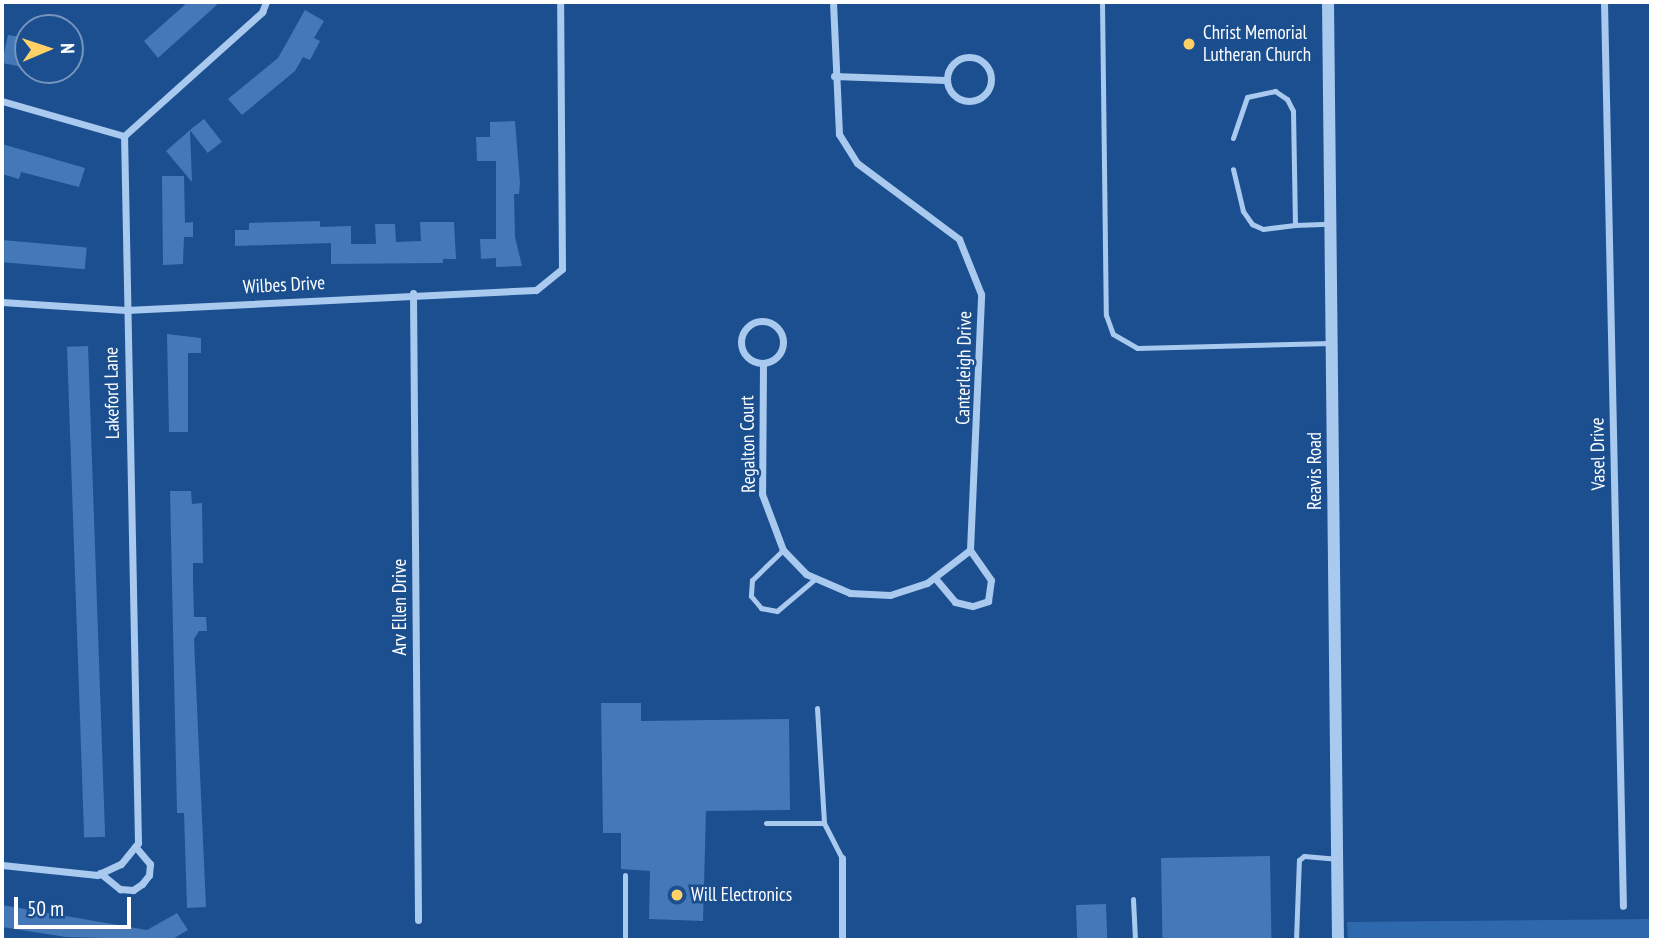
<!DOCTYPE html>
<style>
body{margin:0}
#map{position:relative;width:1653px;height:942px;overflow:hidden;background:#1b4f8f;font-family:"PT Sans Narrow",sans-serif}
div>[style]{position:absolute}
.green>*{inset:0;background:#2e69ad}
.building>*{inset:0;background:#4478b7;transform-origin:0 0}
.service>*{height:5px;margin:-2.5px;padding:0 2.5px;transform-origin:2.5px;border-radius:2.5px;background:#a9c9ee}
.minor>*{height:7px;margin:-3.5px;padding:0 3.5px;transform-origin:3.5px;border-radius:3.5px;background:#a9c9ee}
.minor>.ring{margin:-3.5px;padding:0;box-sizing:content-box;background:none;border:7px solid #a9c9ee;border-radius:50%}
.tertiary>*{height:12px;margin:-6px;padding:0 6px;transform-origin:6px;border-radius:6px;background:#a9c9ee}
.dots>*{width:19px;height:19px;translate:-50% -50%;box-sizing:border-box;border:4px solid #1b4f8f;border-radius:50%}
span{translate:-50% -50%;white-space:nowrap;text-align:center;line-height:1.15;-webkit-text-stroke:5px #1b4f8f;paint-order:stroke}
.poi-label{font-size:19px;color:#fff}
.left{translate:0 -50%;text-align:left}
.street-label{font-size:19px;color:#fff}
.frame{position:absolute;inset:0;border:4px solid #fff;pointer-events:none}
.north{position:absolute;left:14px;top:14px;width:70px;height:70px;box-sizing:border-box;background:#1b4f8f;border:2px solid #7695bc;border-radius:50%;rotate:88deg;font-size:19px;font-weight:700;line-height:28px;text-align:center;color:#fff}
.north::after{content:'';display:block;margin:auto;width:24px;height:32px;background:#ffd166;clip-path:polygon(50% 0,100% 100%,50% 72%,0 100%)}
.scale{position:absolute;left:14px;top:897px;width:117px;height:32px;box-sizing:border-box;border:4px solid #fff;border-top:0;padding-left:9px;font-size:21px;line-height:24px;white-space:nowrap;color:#fff;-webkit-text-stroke:5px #1b4f8f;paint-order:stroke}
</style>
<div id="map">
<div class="green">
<div style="clip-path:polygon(1651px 919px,1651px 940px,1348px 940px,1347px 922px)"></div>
</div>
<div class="building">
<div style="clip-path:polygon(188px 2px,220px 2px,158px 58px,144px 41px)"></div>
<div style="clip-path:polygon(305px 10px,324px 21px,314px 38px,320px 41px,310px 60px,303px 57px,295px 71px,242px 115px,228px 99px,278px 58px)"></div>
<div style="clip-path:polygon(8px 35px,28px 38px,28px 68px,2px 63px)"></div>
<div style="left:204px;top:119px;width:29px;height:18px;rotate:52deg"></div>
<div style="clip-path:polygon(515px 121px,520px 183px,519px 194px,514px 194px,515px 237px,522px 266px,496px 267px,496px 258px,481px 259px,480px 239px,496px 239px,496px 161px,477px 161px,476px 137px,490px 137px,490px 122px)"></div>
<div style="clip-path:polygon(190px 130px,192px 182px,166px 151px)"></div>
<div style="clip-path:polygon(2px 144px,85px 168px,79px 187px,21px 172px,19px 179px,2px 174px)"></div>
<div style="clip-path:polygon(162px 176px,184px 176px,185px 223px,193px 222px,193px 237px,184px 237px,183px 264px,163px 265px)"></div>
<div style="clip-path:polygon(320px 221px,320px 227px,351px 226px,351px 244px,376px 244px,375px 224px,395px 224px,396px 242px,421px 241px,420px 222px,454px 222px,456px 259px,443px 259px,443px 263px,331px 264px,331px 243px,235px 246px,235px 230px,249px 230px,249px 223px)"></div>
<div style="left:2px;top:240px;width:85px;height:22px;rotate:5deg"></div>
<div style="clip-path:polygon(167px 334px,201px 338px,201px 353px,188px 353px,188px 432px,169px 432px)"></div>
<div style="left:88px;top:346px;width:491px;height:21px;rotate:88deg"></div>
<div style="clip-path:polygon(170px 491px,191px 491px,192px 504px,202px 503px,203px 563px,193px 563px,193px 582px,194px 617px,206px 617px,207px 631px,199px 631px,194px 639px,206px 907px,187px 908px,184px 813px,177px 813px)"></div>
<div style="clip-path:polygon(601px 703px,641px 703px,641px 721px,789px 719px,790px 810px,706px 811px,703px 921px,649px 919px,650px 871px,621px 869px,621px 833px,603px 833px)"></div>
<div style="left:1270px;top:856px;width:84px;height:109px;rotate:89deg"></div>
<div style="left:1106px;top:904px;width:36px;height:30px;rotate:88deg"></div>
<div style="clip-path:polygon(2px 905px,147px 930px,177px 913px,188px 930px,171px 940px,66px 937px,2px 927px)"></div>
</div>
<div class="service">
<div style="left:1102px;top:2px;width:313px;rotate:89.3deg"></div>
<div style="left:1106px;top:315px;width:20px;rotate:70deg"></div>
<div style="left:1113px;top:334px;width:28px;rotate:30deg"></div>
<div style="left:1137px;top:348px;width:194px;rotate:-1.5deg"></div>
<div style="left:1233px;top:138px;width:43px;rotate:-71.1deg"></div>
<div style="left:1247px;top:97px;width:29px;rotate:-12deg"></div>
<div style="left:1275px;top:91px;width:14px;rotate:34deg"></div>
<div style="left:1287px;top:99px;width:13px;rotate:63deg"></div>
<div style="left:1293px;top:111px;width:114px;rotate:89deg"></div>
<div style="left:1295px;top:225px;width:32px;rotate:173deg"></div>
<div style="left:1263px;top:229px;width:12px;rotate:-156deg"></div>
<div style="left:1252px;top:224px;width:16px;rotate:-125deg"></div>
<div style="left:1243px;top:211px;width:43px;rotate:-103.4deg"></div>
<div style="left:1295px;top:225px;width:34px;rotate:-2deg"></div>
<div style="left:783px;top:550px;width:43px;rotate:135.9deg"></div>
<div style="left:752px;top:580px;width:16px;rotate:94deg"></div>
<div style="left:751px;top:596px;width:16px;rotate:50deg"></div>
<div style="left:761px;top:608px;width:16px;rotate:11deg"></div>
<div style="left:777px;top:611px;width:51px;rotate:-40.2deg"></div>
<div style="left:817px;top:708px;width:115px;rotate:86.5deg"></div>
<div style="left:824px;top:823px;width:39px;rotate:63deg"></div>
<div style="left:766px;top:823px;width:58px"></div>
<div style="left:625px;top:875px;width:65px;rotate:90deg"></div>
<div style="left:1133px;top:899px;width:41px;rotate:87.2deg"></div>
<div style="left:1296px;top:940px;width:80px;rotate:-87.9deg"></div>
<div style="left:1299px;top:860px;width:6px;rotate:-39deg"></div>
<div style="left:1304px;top:856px;width:32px;rotate:5deg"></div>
</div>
<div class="minor">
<div style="left:1604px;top:2px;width:904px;rotate:88.8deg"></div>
<div class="ring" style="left:947px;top:57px;width:37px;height:37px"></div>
<div style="left:834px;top:76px;width:112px;rotate:2deg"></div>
<div style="left:2px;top:101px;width:127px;rotate:16deg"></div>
<div style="left:413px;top:293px;width:627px;rotate:89.54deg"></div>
<div style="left:2px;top:302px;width:124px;rotate:3.7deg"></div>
<div style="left:126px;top:310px;width:410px;rotate:-2.8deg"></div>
<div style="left:536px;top:290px;width:33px;rotate:-39deg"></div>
<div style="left:562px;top:269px;width:267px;rotate:-90.4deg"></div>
<div class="ring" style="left:741px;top:321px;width:35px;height:35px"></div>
<div style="left:763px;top:365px;width:129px;rotate:90.4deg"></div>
<div style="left:762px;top:494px;width:60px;rotate:69.4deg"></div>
<div style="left:783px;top:550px;width:33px;rotate:46deg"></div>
<div style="left:806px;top:574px;width:48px;rotate:23.4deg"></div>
<div style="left:850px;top:593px;width:40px;rotate:2.9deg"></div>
<div style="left:890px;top:595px;width:39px;rotate:-18deg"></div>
<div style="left:927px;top:583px;width:54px;rotate:-37.5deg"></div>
<div style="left:970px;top:550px;width:256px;rotate:-87.5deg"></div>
<div style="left:981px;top:294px;width:59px;rotate:-111.8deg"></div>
<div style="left:959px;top:239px;width:127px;rotate:-143.3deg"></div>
<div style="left:857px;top:163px;width:34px;rotate:-122deg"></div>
<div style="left:839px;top:134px;width:132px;rotate:-92.6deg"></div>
<div style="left:935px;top:578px;width:31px;rotate:50deg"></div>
<div style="left:955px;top:602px;width:18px;rotate:13deg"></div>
<div style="left:973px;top:606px;width:16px;rotate:-18deg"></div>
<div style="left:988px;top:601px;width:21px;rotate:-82deg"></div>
<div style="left:991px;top:580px;width:37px;rotate:-125deg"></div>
<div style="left:2px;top:865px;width:96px;rotate:6deg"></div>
<div style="left:97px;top:875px;width:26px;rotate:-25deg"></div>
<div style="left:121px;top:864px;width:27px;rotate:-51deg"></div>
<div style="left:138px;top:843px;width:707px;rotate:-91.13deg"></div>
<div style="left:124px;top:136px;width:186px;rotate:-41.9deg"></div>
<div style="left:262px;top:12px;width:11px;rotate:-68deg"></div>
<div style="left:100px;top:873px;width:26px;rotate:39deg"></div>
<div style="left:120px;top:889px;width:13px;rotate:4deg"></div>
<div style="left:133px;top:890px;width:11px;rotate:-34deg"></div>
<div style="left:142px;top:884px;width:11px;rotate:-52deg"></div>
<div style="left:149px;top:875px;width:11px;rotate:-85deg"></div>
<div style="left:150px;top:864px;width:23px;rotate:-130deg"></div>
<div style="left:842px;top:940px;width:82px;rotate:-90deg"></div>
</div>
<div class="tertiary">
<div style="left:1328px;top:2px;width:938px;rotate:89.39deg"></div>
</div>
<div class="dots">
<div style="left:1189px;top:44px;background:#ffd166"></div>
<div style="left:677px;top:895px;background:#ffd166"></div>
</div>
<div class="poi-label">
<span class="left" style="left:1203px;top:44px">Christ Memorial<br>Lutheran Church</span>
<span class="left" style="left:691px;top:895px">Will Electronics</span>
</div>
<div class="street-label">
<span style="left:284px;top:285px;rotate:-3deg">Wilbes Drive</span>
<span style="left:964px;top:368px;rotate:-89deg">Canterleigh Drive</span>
<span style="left:112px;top:393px;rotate:-91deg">Lakeford Lane</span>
<span style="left:748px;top:444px;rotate:-91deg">Regalton Court</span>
<span style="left:1598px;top:454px;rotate:-91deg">Vasel Drive</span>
<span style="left:1315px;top:471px;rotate:-90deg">Reavis Road</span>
<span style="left:400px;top:607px;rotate:-90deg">Arv Ellen Drive</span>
</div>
<div class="frame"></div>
<div class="north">N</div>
<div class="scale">50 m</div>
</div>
